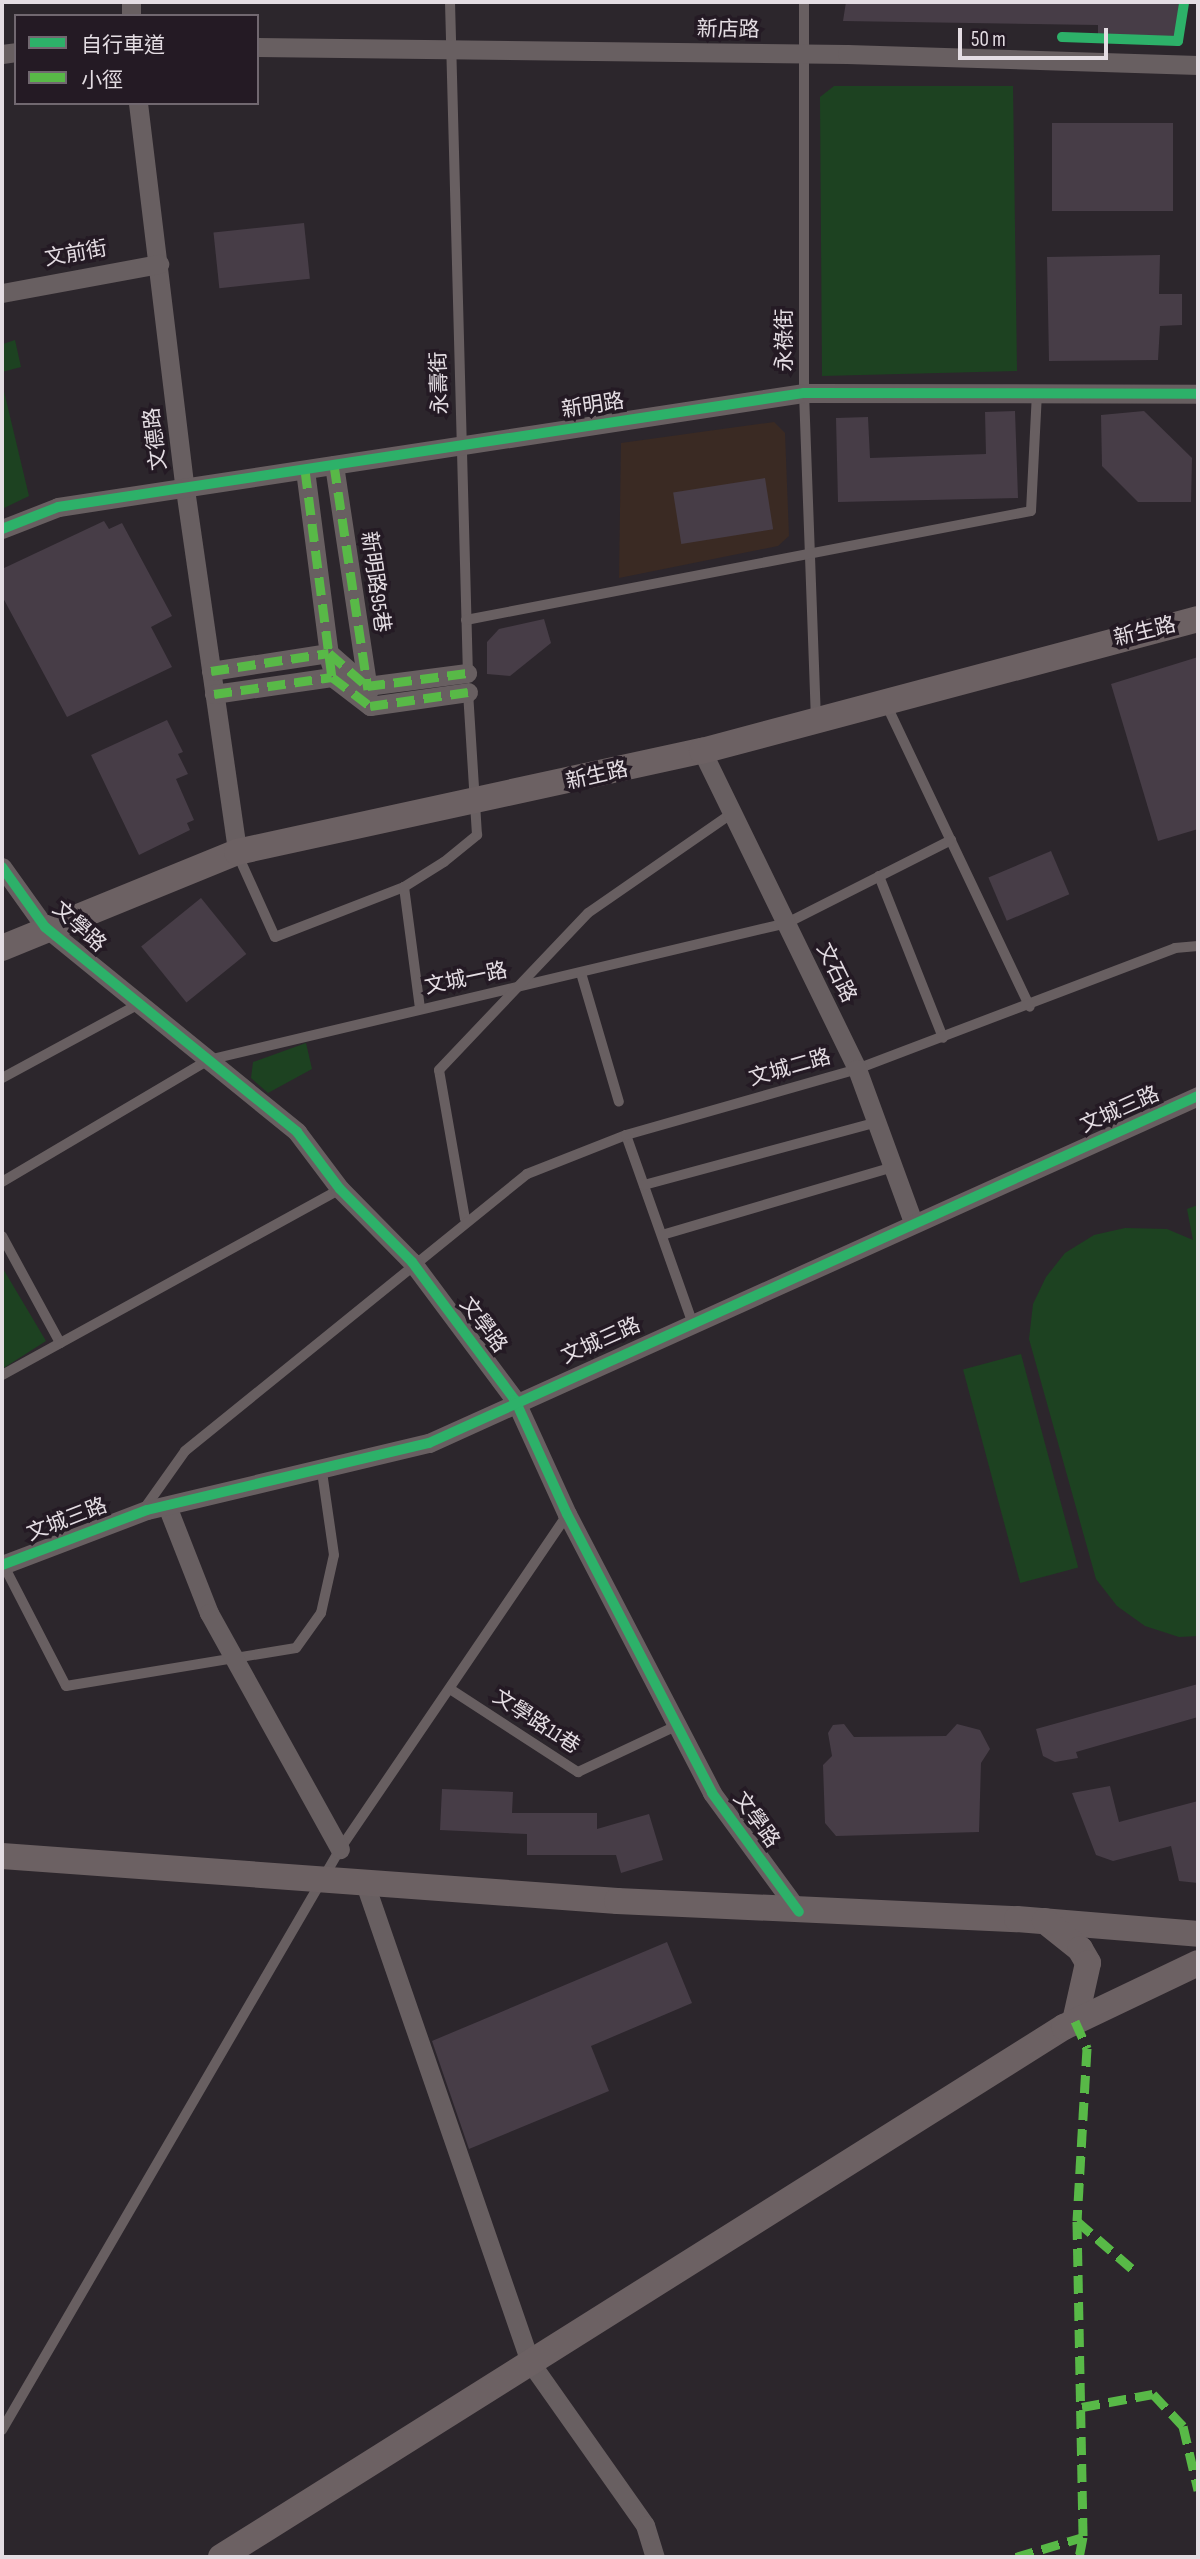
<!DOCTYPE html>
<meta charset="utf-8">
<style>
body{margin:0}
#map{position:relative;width:1200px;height:2559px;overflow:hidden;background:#2c262c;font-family:"Sofia Sans Condensed","Noto Sans TC",sans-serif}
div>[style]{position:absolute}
.industrial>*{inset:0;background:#3a2a23}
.green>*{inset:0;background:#1d4221;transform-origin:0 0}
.building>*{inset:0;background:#473d47;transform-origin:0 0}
.lane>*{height:10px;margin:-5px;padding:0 5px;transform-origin:5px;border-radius:5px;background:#685f61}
.street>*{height:19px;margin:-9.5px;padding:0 9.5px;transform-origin:9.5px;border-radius:9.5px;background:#685f61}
.secondary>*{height:26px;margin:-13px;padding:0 13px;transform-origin:13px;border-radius:13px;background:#6c6163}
.quiet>*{height:9px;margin-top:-4.5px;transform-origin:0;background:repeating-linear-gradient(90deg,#58b947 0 18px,transparent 0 27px)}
.cycleway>*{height:10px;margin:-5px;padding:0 5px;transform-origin:5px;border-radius:5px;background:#2db169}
span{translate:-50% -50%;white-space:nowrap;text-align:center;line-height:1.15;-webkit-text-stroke:7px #241a24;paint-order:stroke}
.street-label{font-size:21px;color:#e4dde3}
.frame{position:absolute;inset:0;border:4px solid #e4dde3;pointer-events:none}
.legend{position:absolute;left:14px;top:14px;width:245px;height:91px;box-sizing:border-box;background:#241a24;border:2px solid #716870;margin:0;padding:9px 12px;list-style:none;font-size:21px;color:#e4dde3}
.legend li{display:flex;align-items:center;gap:14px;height:35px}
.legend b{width:35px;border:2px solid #716870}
.scale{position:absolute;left:958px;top:28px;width:150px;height:32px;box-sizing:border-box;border:4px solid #e4dde3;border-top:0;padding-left:9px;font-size:21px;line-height:24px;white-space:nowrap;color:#e4dde3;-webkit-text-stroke:5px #241a24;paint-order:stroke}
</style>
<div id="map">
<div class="industrial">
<div style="clip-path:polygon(774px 422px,785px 433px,789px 536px,778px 546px,619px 578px,621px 443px)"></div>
</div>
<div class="green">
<div style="clip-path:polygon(834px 86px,1013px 86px,1017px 371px,822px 376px,820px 97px)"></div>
<div style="clip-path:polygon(2px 336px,3px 344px,15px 340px,21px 367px,2px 372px)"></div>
<div style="clip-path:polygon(2px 383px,29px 496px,2px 509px)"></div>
<div style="clip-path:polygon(306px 1043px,312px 1069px,268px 1093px,251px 1078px,253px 1062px)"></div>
<div style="clip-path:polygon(1198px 1205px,1198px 1636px,1179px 1637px,1145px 1626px,1117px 1606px,1096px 1579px,1029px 1339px,1033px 1304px,1046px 1277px,1065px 1253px,1094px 1235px,1125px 1228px,1167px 1229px,1193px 1240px,1187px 1209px)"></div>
<div style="clip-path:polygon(2px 1267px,46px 1341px,2px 1369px)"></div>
<div style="left:1021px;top:1354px;width:221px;height:60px;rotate:75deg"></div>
</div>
<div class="building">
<div style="clip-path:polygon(846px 2px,1179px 2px,1177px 37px,1098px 34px,1098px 25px,843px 21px)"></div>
<div style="left:1052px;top:123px;width:121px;height:88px"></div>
<div style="left:304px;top:223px;width:56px;height:91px;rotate:84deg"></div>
<div style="clip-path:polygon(1160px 255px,1159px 294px,1182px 294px,1182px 325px,1160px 326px,1158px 360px,1049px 361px,1047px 257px)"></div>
<div style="clip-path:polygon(1015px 411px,1018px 498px,838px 502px,836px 418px,868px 417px,870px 458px,986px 454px,985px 412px)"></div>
<div style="clip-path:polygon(1144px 411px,1192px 458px,1191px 502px,1138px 502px,1102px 466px,1101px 415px)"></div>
<div style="left:765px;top:478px;width:52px;height:93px;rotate:81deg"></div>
<div style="clip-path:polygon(104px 521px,109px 529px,122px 523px,172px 616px,151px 627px,172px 667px,67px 717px,2px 596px,2px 569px)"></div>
<div style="clip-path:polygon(544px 619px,551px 643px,510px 676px,487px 674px,487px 642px,499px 629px)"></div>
<div style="clip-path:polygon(1198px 657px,1198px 829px,1158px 841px,1111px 684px)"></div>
<div style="clip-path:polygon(167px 720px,183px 752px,178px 754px,188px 774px,176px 779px,194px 820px,187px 823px,190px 830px,139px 855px,91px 755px)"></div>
<div style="left:1051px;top:851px;width:47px;height:68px;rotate:67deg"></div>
<div style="left:201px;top:898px;width:72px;height:77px;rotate:51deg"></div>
<div style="clip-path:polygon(1198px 1684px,1198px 1717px,1076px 1752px,1078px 1758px,1055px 1762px,1043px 1756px,1036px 1729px)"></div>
<div style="clip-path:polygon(844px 1724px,854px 1737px,946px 1736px,957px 1724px,980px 1730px,990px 1749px,981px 1763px,979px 1832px,836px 1836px,825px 1823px,823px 1765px,832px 1756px,828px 1733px,833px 1725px)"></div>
<div style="clip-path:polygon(1110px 1786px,1119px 1822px,1198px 1801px,1198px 1883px,1179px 1881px,1171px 1846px,1113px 1861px,1096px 1855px,1072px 1793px)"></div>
<div style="clip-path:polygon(442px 1789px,513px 1792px,512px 1813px,597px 1813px,597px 1829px,649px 1814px,663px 1860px,621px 1873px,616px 1855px,527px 1855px,527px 1834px,440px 1830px)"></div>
<div style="clip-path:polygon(667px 1942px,692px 2003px,591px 2046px,609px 2091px,469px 2149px,432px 2041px)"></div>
</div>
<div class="lane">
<div style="left:450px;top:2px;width:674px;rotate:88.47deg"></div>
<div style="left:804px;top:2px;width:391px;rotate:90deg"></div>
<div style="left:804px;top:393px;width:326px;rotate:87.9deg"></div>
<div style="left:466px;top:620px;width:575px;rotate:-10.92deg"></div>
<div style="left:1031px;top:511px;width:119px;rotate:-87.1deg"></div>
<div style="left:886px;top:704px;width:335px;rotate:64.6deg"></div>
<div style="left:237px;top:853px;width:92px;rotate:65.7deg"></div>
<div style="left:275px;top:937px;width:138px;rotate:-21.2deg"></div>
<div style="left:404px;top:887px;width:47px;rotate:-32deg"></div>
<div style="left:444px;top:862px;width:43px;rotate:-39.3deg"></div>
<div style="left:477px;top:835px;width:143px;rotate:-93.6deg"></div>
<div style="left:879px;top:876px;width:174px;rotate:68.4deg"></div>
<div style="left:404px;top:887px;width:122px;rotate:82.5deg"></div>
<div style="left:581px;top:973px;width:134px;rotate:73.6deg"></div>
<div style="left:2px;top:1078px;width:156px;rotate:-28.4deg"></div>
<div style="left:626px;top:1135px;width:197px;rotate:70.5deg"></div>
<div style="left:2px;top:1182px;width:239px;rotate:-30.6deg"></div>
<div style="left:208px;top:1060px;width:595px;rotate:-13.31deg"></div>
<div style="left:787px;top:923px;width:184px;rotate:-26.8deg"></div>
<div style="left:644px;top:1185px;width:241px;rotate:-15.1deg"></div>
<div style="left:465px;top:1219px;width:151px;rotate:-99.9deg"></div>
<div style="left:439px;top:1070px;width:216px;rotate:-46.5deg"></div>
<div style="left:588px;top:913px;width:174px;rotate:-34.7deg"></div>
<div style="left:662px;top:1235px;width:241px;rotate:-16.4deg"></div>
<div style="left:2px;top:1236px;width:122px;rotate:61.5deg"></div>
<div style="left:2px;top:1375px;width:386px;rotate:-28.8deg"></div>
<div style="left:144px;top:1509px;width:71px;rotate:-54.7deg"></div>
<div style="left:185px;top:1451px;width:440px;rotate:-39deg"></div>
<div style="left:527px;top:1174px;width:106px;rotate:-21.5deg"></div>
<div style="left:626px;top:1135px;width:240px;rotate:-15.9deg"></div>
<div style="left:857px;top:1069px;width:340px;rotate:-20.8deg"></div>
<div style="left:1175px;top:948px;width:23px;rotate:-5deg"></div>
<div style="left:3px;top:1564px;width:137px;rotate:62.7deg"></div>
<div style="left:66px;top:1686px;width:233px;rotate:-9.4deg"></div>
<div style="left:296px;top:1648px;width:43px;rotate:-54.5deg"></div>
<div style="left:321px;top:1613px;width:59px;rotate:-77.4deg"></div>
<div style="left:334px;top:1555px;width:84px;rotate:-98.2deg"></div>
<div style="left:450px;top:1689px;width:153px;rotate:33deg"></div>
<div style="left:578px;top:1772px;width:110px;rotate:-25.2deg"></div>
<div style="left:2px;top:2430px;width:672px;rotate:-59.81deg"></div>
<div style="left:340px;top:1849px;width:404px;rotate:-55.8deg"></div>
</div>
<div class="street">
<div style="left:131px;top:16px;width:14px;rotate:-90deg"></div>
<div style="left:257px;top:47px;width:590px;rotate:0.68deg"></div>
<div style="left:847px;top:54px;width:351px;rotate:1.8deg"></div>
<div style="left:2px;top:54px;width:14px;rotate:-8deg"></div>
<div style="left:138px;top:103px;width:389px;rotate:83.1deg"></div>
<div style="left:185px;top:489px;width:367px;rotate:81.8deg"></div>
<div style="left:2px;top:293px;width:160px;rotate:-10.5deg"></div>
<div style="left:334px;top:465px;width:229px;rotate:81.4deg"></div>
<div style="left:305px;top:470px;width:195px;rotate:82.6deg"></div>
<div style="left:2px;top:529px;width:60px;rotate:-21.4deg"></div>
<div style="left:58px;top:507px;width:755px;rotate:-8.69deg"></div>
<div style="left:804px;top:393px;width:394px;rotate:0.1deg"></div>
<div style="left:211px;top:671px;width:119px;rotate:-8.7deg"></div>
<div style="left:329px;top:653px;width:50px;rotate:41deg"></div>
<div style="left:367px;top:686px;width:101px;rotate:-7.4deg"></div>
<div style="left:214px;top:694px;width:119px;rotate:-8.2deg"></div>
<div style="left:332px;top:677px;width:48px;rotate:37.3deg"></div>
<div style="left:370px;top:706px;width:99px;rotate:-8.1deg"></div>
<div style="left:702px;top:751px;width:354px;rotate:64deg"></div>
<div style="left:857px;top:1069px;width:163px;rotate:69.9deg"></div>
<div style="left:2px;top:867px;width:74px;rotate:54.4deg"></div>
<div style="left:45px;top:927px;width:325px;rotate:39.1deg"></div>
<div style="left:297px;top:1132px;width:71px;rotate:53deg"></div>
<div style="left:340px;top:1189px;width:103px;rotate:45.4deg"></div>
<div style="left:412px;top:1262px;width:172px;rotate:53.3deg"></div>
<div style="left:515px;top:1400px;width:125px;rotate:65.5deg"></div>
<div style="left:567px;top:1514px;width:314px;rotate:62.5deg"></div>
<div style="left:712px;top:1793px;width:147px;rotate:53.8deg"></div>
<div style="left:167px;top:1506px;width:115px;rotate:68.6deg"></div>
<div style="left:209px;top:1613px;width:270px;rotate:61deg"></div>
<div style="left:2px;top:1565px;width:155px;rotate:-20.8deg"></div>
<div style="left:147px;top:1510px;width:290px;rotate:-13.4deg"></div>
<div style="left:429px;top:1443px;width:844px;rotate:-24.29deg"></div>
<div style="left:364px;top:1881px;width:509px;rotate:70.96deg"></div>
<div style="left:530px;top:2362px;width:199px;rotate:54.8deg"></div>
<div style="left:645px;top:2525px;width:34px;rotate:73deg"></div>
</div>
<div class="secondary">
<div style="left:2px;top:948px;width:254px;rotate:-22.2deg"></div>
<div style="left:237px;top:852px;width:476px;rotate:-12.3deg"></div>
<div style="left:702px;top:751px;width:513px;rotate:-14.9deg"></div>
<div style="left:2px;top:1856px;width:617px;rotate:4.18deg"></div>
<div style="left:617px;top:1901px;width:400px;rotate:2.6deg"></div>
<div style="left:1017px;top:1919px;width:182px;rotate:4.7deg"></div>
<div style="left:1045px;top:1921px;width:45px;rotate:38.7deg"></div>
<div style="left:1080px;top:1949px;width:16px;rotate:60deg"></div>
<div style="left:1088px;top:1963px;width:59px;rotate:102.6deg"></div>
<div style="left:221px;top:2557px;width:996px;rotate:-32.16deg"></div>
<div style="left:1064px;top:2027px;width:148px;rotate:-25.5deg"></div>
</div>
<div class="quiet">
<div style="left:334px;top:465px;width:227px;rotate:81.4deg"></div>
<div style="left:305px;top:470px;width:209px;rotate:82.6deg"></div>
<div style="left:211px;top:671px;width:119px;rotate:-8.7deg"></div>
<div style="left:329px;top:653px;width:50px;rotate:41deg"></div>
<div style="left:367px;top:686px;width:101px;rotate:-7.4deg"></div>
<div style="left:214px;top:694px;width:119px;rotate:-8.2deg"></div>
<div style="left:332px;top:677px;width:48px;rotate:37.3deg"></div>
<div style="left:370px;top:706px;width:99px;rotate:-8.1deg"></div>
<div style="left:1075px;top:2021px;width:30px;rotate:66deg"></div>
<div style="left:1087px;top:2048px;width:173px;rotate:93.3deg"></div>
<div style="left:1077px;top:2221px;width:316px;rotate:88.9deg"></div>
<div style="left:1083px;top:2537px;width:20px;rotate:101deg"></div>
<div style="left:1077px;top:2221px;width:79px;rotate:40.9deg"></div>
<div style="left:1082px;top:2407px;width:72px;rotate:-10.4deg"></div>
<div style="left:1153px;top:2394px;width:44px;rotate:46.8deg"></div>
<div style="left:1183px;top:2426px;width:66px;rotate:76.8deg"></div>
<div style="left:1016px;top:2557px;width:70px;rotate:-16.6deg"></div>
</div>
<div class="cycleway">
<div style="left:1062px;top:37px;width:116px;rotate:2deg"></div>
<div style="left:1178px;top:41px;width:39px;rotate:-81deg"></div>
<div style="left:2px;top:529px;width:60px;rotate:-21.4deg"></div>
<div style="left:58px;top:507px;width:755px;rotate:-8.69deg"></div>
<div style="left:804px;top:393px;width:394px;rotate:0.1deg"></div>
<div style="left:2px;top:867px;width:74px;rotate:54.4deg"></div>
<div style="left:45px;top:927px;width:325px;rotate:39.1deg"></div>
<div style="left:297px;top:1132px;width:71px;rotate:53deg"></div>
<div style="left:340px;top:1189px;width:103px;rotate:45.4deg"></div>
<div style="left:412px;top:1262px;width:172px;rotate:53.3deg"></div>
<div style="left:515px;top:1400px;width:125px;rotate:65.5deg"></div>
<div style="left:567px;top:1514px;width:314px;rotate:62.5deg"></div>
<div style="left:712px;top:1793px;width:147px;rotate:53.8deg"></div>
<div style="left:2px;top:1565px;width:155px;rotate:-20.8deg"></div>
<div style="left:147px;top:1510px;width:290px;rotate:-13.4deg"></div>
<div style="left:429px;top:1443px;width:844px;rotate:-24.29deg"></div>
</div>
<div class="street-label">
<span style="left:728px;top:30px;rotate:1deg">新店路</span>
<span style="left:76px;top:254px;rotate:-10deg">文前街</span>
<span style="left:785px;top:340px;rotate:-90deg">永祿街</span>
<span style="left:440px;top:383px;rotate:-92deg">永壽街</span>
<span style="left:593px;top:406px;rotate:-9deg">新明路</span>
<span style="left:156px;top:439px;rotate:-97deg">文德路</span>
<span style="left:375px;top:582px;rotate:82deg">新明路95巷</span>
<span style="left:1145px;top:632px;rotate:-14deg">新生路</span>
<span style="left:597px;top:776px;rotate:-13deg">新生路</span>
<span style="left:79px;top:927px;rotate:42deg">文學路</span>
<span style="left:836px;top:973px;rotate:64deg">文石路</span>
<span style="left:466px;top:979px;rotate:-12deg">文城一路</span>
<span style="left:790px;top:1068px;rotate:-16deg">文城二路</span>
<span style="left:1120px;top:1110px;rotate:-24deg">文城三路</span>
<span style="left:483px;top:1325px;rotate:53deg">文學路</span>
<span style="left:601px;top:1341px;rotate:-24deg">文城三路</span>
<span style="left:67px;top:1520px;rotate:-21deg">文城三路</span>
<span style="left:536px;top:1722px;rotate:33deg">文學路11巷</span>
<span style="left:756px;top:1820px;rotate:54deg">文學路</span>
</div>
<div class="frame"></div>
<ul class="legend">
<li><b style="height:9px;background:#2db169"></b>自行車道</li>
<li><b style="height:9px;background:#58b947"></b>小徑</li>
</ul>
<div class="scale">50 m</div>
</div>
